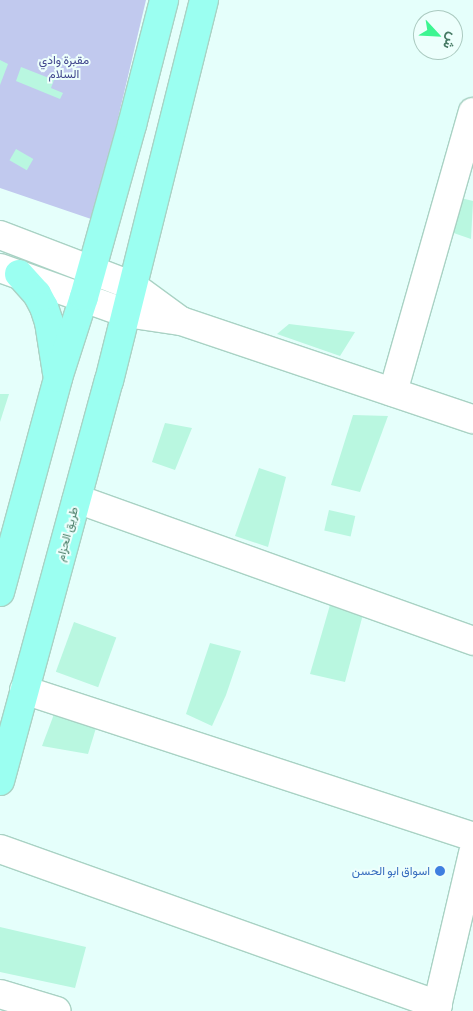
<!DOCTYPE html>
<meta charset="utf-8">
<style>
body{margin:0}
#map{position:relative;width:473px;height:1011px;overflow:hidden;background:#e5fffb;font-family:Commissioner,Vazirmatn,sans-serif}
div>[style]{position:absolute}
.green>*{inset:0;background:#c1c9ee}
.building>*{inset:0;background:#b9f7e0;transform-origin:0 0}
.roads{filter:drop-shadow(1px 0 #a9d2c4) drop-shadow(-1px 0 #a9d2c4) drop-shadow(0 1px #a9d2c4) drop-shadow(0 -1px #a9d2c4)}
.minor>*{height:28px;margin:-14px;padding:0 14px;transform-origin:14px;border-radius:14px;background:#fff}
.major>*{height:28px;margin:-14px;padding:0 14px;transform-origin:14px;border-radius:14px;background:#9bfff1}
.dots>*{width:14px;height:14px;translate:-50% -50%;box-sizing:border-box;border:2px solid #edfffc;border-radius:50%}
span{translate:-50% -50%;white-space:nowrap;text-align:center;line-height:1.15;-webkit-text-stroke:4px #edfffc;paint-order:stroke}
.park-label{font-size:12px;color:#42478e}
.street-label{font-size:12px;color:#477b65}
.shop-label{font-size:12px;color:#366cbe}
.right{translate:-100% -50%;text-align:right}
.north{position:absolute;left:413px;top:10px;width:50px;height:50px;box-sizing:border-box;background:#edfffc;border:1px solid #abcac0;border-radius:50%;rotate:115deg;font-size:14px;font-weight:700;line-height:20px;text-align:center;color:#477b65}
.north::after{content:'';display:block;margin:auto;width:18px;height:22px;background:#3df591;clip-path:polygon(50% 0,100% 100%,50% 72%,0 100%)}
</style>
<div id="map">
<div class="green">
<div style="clip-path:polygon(0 0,146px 0,94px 220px,0 188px)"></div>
</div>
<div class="building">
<div style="clip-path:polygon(0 60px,8px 64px,0 85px)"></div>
<div style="clip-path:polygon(21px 67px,54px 80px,51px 88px,63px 93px,60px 99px,16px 81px)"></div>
<div style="left:16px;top:149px;width:20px;height:13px;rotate:30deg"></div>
<div style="clip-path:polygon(457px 197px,473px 201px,471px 239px,445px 230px)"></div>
<div style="clip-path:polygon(289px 324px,355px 332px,340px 356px,277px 334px)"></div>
<div style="clip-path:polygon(0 394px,9px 394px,0 422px)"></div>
<div style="clip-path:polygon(353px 415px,388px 416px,360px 492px,331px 485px)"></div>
<div style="clip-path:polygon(165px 423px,192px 428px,175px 470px,152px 462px)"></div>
<div style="clip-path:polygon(259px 468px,286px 477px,268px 547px,235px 536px)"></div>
<div style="left:329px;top:510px;width:27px;height:21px;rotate:13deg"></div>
<div style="clip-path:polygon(366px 603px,345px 682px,310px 674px,330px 605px)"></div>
<div style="left:74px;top:622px;width:45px;height:53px;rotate:20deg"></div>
<div style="clip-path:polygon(210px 643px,241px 651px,226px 695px,212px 726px,186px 714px)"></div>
<div style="clip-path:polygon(59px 701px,100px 715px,88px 754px,42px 746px)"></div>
<div style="clip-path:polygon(0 927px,86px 947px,75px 988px,0 972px)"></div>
</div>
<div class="roads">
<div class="minor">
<div style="left:0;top:235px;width:142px;rotate:21deg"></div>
<div style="left:133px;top:286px;width:56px;rotate:36.3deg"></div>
<div style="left:0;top:268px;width:134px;rotate:19.7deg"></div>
<div style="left:126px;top:313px;width:56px;rotate:8.3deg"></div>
<div style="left:181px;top:321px;width:308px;rotate:18.6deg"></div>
<div style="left:393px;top:392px;width:291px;rotate:-74.1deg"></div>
<div style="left:77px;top:499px;width:421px;rotate:19.7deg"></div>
<div style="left:24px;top:690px;width:472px;rotate:18.1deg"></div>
<div style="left:0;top:849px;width:465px;rotate:19.6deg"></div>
<div style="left:0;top:994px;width:59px;rotate:16.6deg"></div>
<div style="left:436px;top:1011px;width:162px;rotate:-76.8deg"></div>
</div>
<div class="major">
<div style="left:19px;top:274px;width:27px;rotate:48deg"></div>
<div style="left:37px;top:294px;width:15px;rotate:62deg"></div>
<div style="left:44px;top:307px;width:16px;rotate:72deg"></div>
<div style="left:49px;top:322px;width:52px;rotate:81.1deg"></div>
<div style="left:0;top:592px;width:222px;rotate:-74.8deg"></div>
<div style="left:58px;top:378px;width:85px;rotate:-72.2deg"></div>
<div style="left:84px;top:297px;width:179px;rotate:-74.4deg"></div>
<div style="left:132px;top:125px;width:129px;rotate:-75.6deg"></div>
<div style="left:0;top:781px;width:415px;rotate:-74.8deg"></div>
<div style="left:109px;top:381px;width:393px;rotate:-76deg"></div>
</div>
</div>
<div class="dots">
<div style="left:440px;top:871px;background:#3f7fe0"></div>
</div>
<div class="park-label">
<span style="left:64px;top:67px">مقبرة وادي<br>السلام</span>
</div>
<div class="street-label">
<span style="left:67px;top:534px;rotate:-75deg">طريق الحزام</span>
</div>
<div class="shop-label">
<span class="right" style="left:430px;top:871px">اسواق ابو الحسن</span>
</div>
<div class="north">ش</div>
</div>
